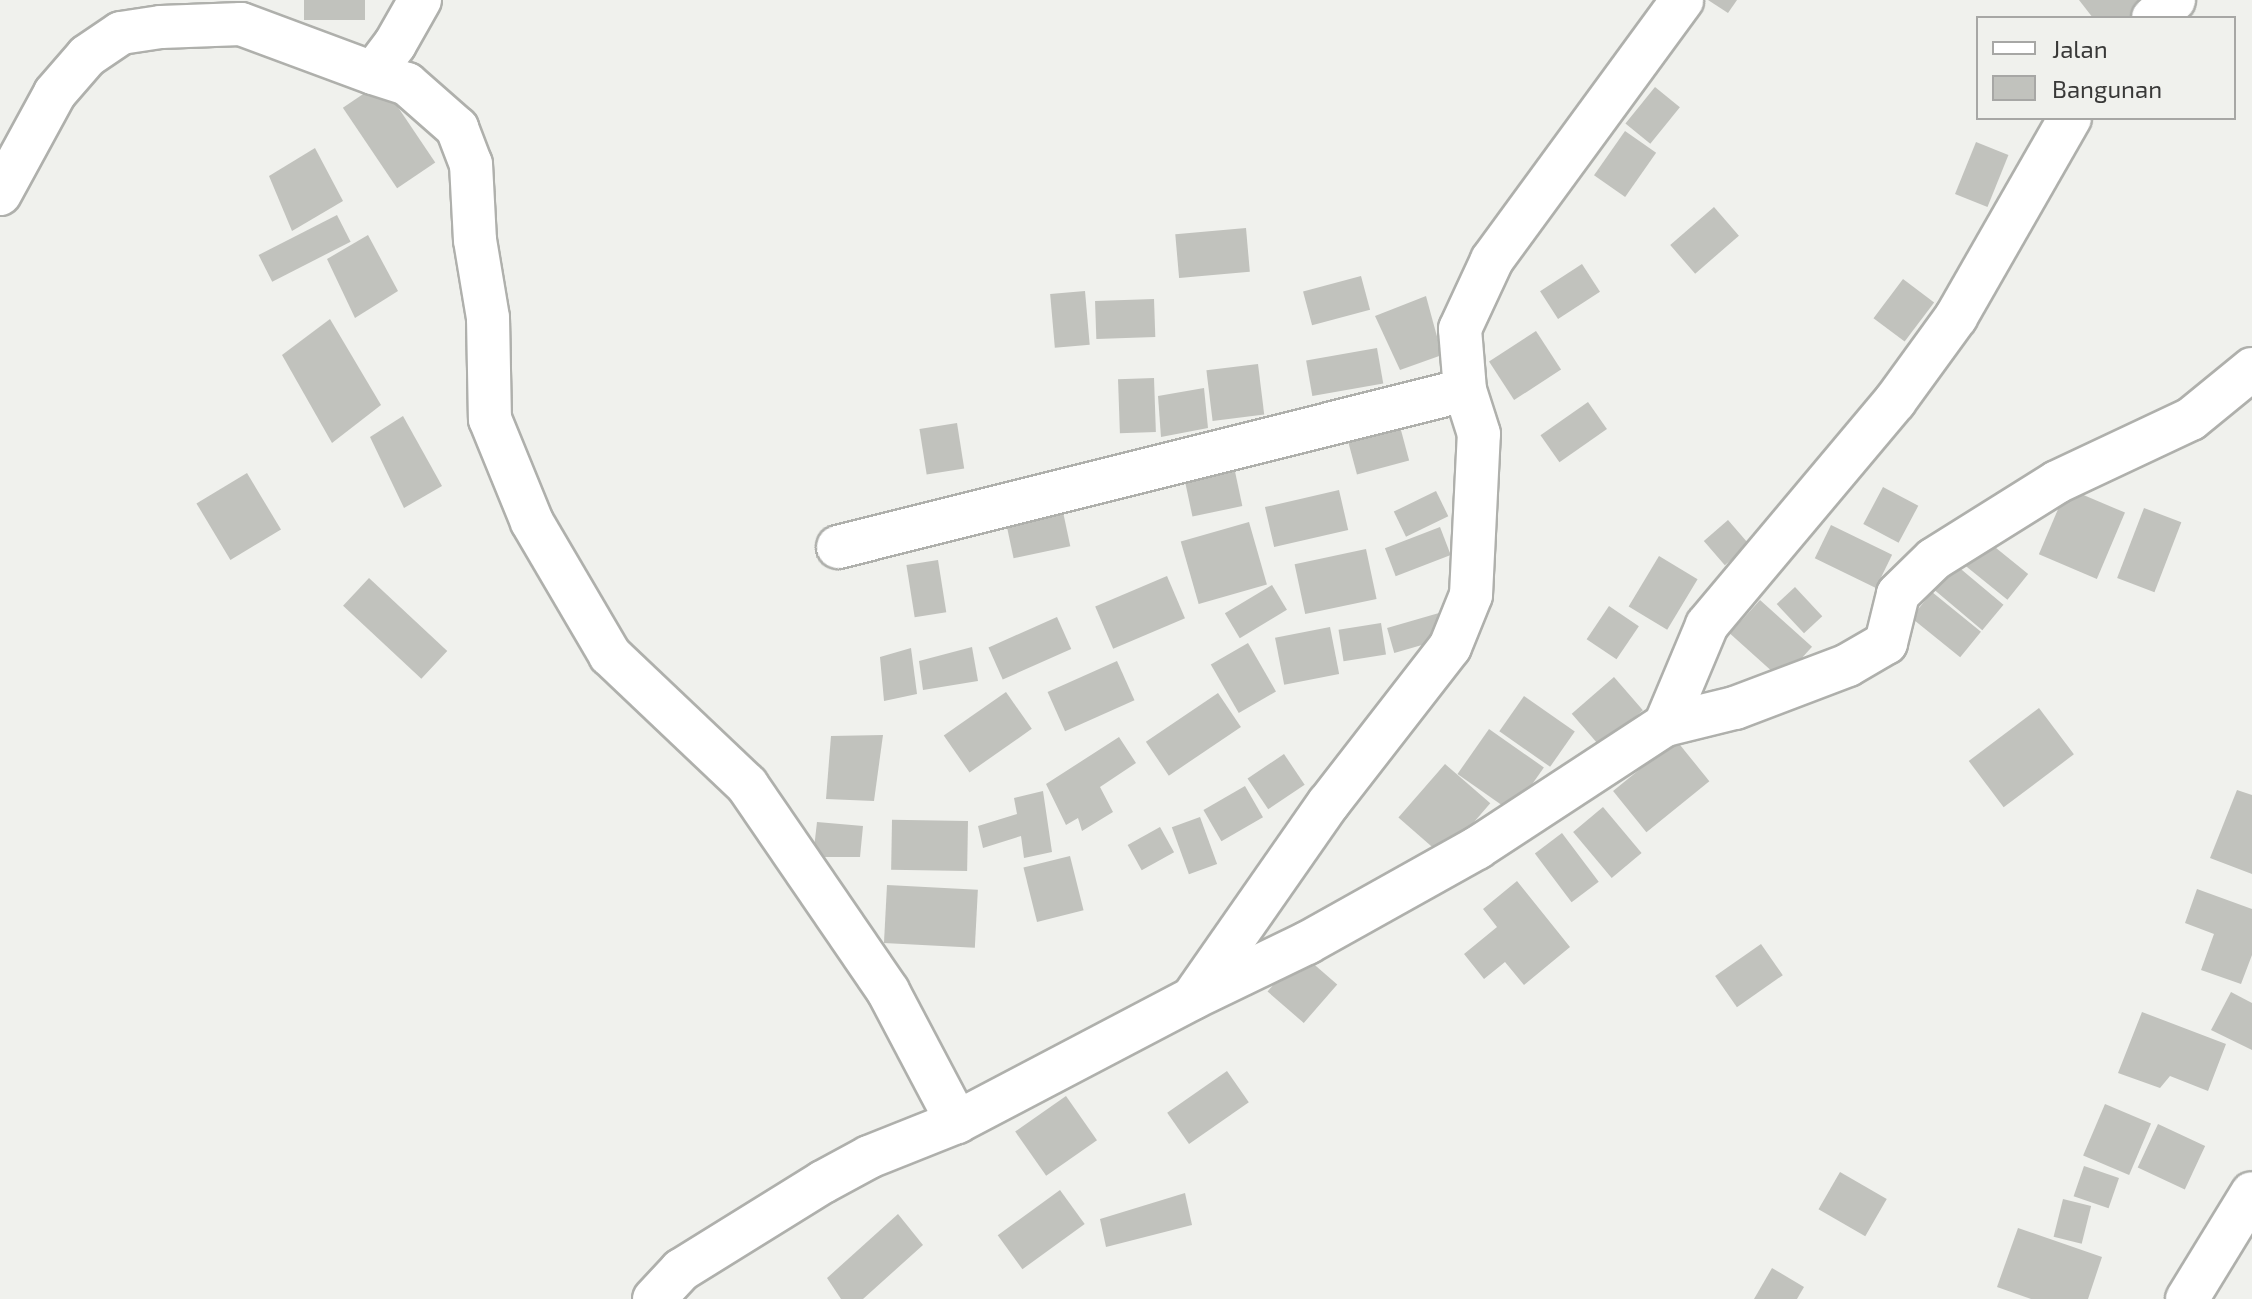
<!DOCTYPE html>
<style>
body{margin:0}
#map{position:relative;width:2252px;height:1299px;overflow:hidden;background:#f0f1ed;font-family:"Exo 2",sans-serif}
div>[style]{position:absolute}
.building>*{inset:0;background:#c1c2bd;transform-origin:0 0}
.roads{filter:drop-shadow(2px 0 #afb0ac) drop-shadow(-2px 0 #afb0ac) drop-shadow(0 2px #afb0ac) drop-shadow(0 -2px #afb0ac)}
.minor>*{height:42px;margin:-21px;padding:0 21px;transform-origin:21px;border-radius:21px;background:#fff}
span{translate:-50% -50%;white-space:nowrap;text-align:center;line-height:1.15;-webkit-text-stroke:6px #f0f1ed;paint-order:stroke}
.legend{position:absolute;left:1976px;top:16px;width:260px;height:104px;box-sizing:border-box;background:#f0f1ed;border:2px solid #a7a7a5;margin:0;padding:10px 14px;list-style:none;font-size:24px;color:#393938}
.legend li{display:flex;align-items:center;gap:16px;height:40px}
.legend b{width:40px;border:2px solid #a7a7a5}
</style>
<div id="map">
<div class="building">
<div style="left:304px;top:0;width:61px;height:20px"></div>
<div style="clip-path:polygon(1708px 0,1737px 0,1728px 13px)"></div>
<div style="clip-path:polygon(2079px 0,2154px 0,2130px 18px,2093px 18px)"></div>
<div style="left:381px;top:82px;width:97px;height:46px;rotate:56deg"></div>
<div style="left:1655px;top:87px;width:32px;height:47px;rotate:39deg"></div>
<div style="left:1625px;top:131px;width:38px;height:54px;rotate:35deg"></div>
<div style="left:1976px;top:142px;width:35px;height:56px;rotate:22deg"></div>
<div style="clip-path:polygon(315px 148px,343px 201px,292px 231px,269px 176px)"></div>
<div style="left:1714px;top:207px;width:38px;height:58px;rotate:49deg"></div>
<div style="left:337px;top:215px;width:30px;height:88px;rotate:63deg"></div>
<div style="left:1246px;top:228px;width:44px;height:71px;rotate:85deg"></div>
<div style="clip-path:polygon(368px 235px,398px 291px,355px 318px,327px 259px)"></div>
<div style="left:1582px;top:264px;width:33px;height:50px;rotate:57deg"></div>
<div style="left:1361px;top:276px;width:35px;height:60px;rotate:75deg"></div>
<div style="left:1903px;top:279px;width:39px;height:49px;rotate:37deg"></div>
<div style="left:1085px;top:291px;width:54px;height:35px;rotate:85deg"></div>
<div style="clip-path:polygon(1426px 296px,1442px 355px,1400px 370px,1375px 316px)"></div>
<div style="left:1154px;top:299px;width:38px;height:59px;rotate:88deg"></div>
<div style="clip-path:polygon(330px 319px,381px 405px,332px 443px,282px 355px)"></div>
<div style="left:1536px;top:331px;width:46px;height:56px;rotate:57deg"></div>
<div style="left:1377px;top:348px;width:36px;height:72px;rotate:80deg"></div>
<div style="left:1258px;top:364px;width:51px;height:52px;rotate:83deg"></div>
<div style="left:1154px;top:378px;width:54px;height:36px;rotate:88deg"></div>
<div style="clip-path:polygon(1204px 388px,1208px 428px,1161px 437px,1158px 396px)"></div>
<div style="left:1588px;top:402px;width:33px;height:58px;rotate:55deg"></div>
<div style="clip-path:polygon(403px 416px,442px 486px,404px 508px,370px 437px)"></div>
<div style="left:1398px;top:419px;width:43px;height:54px;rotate:75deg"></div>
<div style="left:957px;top:423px;width:46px;height:38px;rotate:81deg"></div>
<div style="left:1233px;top:462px;width:45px;height:51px;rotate:78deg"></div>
<div style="left:247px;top:473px;width:66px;height:59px;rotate:59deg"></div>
<div style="left:1883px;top:487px;width:40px;height:42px;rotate:28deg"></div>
<div style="left:2067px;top:488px;width:63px;height:72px;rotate:23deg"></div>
<div style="left:1339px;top:490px;width:41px;height:76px;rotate:77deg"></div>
<div style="left:1436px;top:491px;width:28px;height:47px;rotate:64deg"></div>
<div style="left:1062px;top:507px;width:40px;height:58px;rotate:78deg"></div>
<div style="left:2144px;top:508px;width:40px;height:75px;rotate:21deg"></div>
<div style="left:1728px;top:520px;width:32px;height:32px;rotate:49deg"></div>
<div style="left:1249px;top:522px;width:65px;height:71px;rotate:74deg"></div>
<div style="left:1831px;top:525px;width:68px;height:37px;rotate:26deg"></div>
<div style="left:1440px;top:527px;width:30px;height:59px;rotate:69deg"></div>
<div style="left:1980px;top:535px;width:62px;height:33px;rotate:39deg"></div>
<div style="left:1366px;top:549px;width:51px;height:73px;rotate:78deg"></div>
<div style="left:1659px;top:556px;width:45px;height:59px;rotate:31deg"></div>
<div style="left:938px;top:560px;width:53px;height:32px;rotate:81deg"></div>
<div style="left:1956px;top:565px;width:62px;height:33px;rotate:40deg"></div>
<div style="left:1167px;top:576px;width:46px;height:78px;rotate:67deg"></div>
<div style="left:369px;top:578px;width:107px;height:38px;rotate:43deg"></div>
<div style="left:1272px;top:585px;width:29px;height:55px;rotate:59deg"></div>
<div style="left:1795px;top:587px;width:40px;height:25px;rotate:47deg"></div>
<div style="left:1932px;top:592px;width:63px;height:33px;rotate:39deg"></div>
<div style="left:1760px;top:600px;width:70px;height:45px;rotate:42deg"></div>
<div style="left:1609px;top:606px;width:36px;height:40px;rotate:34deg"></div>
<div style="left:1439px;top:613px;width:26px;height:54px;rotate:74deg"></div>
<div style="left:1057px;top:617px;width:35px;height:75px;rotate:66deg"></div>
<div style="left:1381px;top:623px;width:32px;height:43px;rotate:81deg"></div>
<div style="left:1330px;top:627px;width:48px;height:56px;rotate:79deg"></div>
<div style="left:1248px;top:643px;width:56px;height:43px;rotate:60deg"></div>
<div style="clip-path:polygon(972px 647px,978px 681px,923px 690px,919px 661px)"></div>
<div style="clip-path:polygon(911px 648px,917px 694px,884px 701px,880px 657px)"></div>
<div style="left:1117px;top:661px;width:43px;height:76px;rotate:66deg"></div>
<div style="left:1614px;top:677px;width:44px;height:56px;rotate:49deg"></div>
<div style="left:1006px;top:692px;width:45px;height:76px;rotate:55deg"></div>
<div style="left:1218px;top:693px;width:41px;height:87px;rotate:56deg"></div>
<div style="left:1524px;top:696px;width:62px;height:43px;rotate:35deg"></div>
<div style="left:2039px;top:708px;width:58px;height:88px;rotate:53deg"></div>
<div style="left:1489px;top:729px;width:67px;height:55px;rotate:35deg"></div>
<div style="clip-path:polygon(883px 735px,874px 801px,826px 799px,831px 736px)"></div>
<div style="clip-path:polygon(1119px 737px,1136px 763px,1100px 787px,1113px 812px,1082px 831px,1078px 818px,1066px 825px,1046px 784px)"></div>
<div style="left:1676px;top:740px;width:53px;height:81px;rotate:51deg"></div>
<div style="left:1284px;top:754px;width:37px;height:44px;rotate:56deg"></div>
<div style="left:1445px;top:764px;width:60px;height:71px;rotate:41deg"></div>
<div style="left:1245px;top:786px;width:36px;height:48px;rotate:60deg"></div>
<div style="clip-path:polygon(2237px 790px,2252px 795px,2252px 874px,2210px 858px)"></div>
<div style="clip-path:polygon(1043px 791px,1052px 852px,1024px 858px,1021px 836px,983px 848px,978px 826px,1017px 814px,1014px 798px)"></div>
<div style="left:1603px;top:807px;width:60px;height:39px;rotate:50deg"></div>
<div style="left:1200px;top:817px;width:50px;height:30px;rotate:70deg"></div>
<div style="left:968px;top:821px;width:50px;height:76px;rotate:91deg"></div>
<div style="clip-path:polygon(817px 822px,863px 826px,860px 857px,813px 857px)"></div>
<div style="left:1160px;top:827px;width:29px;height:37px;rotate:61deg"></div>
<div style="left:1562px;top:833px;width:61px;height:34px;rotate:53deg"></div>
<div style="left:1070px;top:856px;width:56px;height:48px;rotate:76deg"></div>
<div style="clip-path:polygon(1517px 881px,1570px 947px,1524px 985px,1505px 962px,1484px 979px,1464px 954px,1497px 927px,1483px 909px)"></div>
<div style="left:887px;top:885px;width:91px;height:58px;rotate:3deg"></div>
<div style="clip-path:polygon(2197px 889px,2252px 909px,2252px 955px,2241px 984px,2201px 970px,2214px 934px,2185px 923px)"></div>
<div style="left:1761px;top:944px;width:38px;height:56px;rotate:55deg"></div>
<div style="left:1301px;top:953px;width:48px;height:51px;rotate:41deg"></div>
<div style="clip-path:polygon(2231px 992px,2252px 1003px,2252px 1050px,2211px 1030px)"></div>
<div style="clip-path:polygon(2142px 1012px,2226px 1044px,2208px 1091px,2170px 1076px,2160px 1088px,2118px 1073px)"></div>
<div style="left:1227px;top:1071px;width:38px;height:73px;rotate:55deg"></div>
<div style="left:1066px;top:1096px;width:54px;height:62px;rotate:55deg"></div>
<div style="left:2105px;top:1104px;width:50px;height:56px;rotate:23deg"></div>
<div style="left:2158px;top:1124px;width:52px;height:48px;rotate:25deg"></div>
<div style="left:2084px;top:1166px;width:37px;height:32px;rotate:19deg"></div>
<div style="left:1840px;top:1172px;width:54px;height:43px;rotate:30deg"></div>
<div style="left:1060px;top:1190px;width:42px;height:77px;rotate:54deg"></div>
<div style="clip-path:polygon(1185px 1193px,1192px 1225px,1106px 1247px,1100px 1219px)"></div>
<div style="left:2063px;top:1199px;width:29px;height:39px;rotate:14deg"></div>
<div style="clip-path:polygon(898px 1214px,923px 1245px,863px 1299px,841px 1299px,827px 1278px)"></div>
<div style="clip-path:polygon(2018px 1228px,2102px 1257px,2088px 1299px,2031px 1299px,1997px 1287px)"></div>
<div style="clip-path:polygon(1772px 1268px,1804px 1287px,1797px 1299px,1754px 1299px)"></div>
</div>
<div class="roads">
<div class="minor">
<div style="left:420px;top:0;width:51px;rotate:119.6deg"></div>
<div style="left:395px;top:44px;width:36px;rotate:127deg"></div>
<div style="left:373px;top:73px;width:36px;rotate:18deg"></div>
<div style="left:407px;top:84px;width:67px;rotate:41.3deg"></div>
<div style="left:457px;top:128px;width:39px;rotate:69deg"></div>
<div style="left:471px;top:164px;width:76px;rotate:87deg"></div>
<div style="left:475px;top:240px;width:79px;rotate:80.5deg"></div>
<div style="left:488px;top:318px;width:101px;rotate:88.9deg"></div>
<div style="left:490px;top:419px;width:111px;rotate:67.8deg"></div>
<div style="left:532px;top:522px;width:154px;rotate:59.6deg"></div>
<div style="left:610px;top:655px;width:189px;rotate:43.5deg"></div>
<div style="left:747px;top:785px;width:250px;rotate:55.6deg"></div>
<div style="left:888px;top:991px;width:148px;rotate:62.2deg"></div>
<div style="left:2153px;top:18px;width:28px;rotate:-41deg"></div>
<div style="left:0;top:194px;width:115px;rotate:-61.4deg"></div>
<div style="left:55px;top:93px;width:49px;rotate:-49.1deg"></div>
<div style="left:87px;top:56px;width:41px;rotate:-34.1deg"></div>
<div style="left:121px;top:33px;width:40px;rotate:-8.5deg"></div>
<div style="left:161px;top:27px;width:80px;rotate:-2.1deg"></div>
<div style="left:241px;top:24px;width:141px;rotate:20.4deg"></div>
<div style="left:838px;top:547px;width:646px;rotate:-14.06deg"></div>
<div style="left:1665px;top:725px;width:72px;rotate:-13.7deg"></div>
<div style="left:1735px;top:708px;width:121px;rotate:-20.8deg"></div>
<div style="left:1848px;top:665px;width:44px;rotate:-30.1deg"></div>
<div style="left:1886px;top:643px;width:50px;rotate:-76.2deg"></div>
<div style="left:1898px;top:594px;width:50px;rotate:-44.2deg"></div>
<div style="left:1934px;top:559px;width:145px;rotate:-32deg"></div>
<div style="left:2057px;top:482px;width:148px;rotate:-25.2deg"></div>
<div style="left:2191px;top:419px;width:79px;rotate:-39.3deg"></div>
<div style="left:1196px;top:993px;width:231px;rotate:-55.1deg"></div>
<div style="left:1328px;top:804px;width:199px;rotate:-52.2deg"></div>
<div style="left:1450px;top:647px;width:56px;rotate:-68deg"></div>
<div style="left:1471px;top:595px;width:161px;rotate:-87.2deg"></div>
<div style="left:1479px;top:434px;width:46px;rotate:-107.7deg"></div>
<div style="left:1465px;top:390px;width:61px;rotate:-94.7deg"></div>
<div style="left:1460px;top:329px;width:76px;rotate:-65.1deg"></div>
<div style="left:1492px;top:260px;width:322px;rotate:-53.8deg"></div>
<div style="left:654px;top:1299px;width:40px;rotate:-47deg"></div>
<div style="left:681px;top:1270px;width:167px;rotate:-31.8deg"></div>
<div style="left:823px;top:1182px;width:52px;rotate:-28.5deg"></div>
<div style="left:869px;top:1157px;width:95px;rotate:-21.7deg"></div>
<div style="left:957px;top:1122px;width:267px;rotate:-27.7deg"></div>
<div style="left:1193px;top:998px;width:127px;rotate:-25.8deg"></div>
<div style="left:1307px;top:943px;width:195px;rotate:-29.2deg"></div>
<div style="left:1477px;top:848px;width:225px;rotate:-33.2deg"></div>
<div style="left:1665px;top:725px;width:108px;rotate:-67.2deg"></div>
<div style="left:1707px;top:625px;width:292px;rotate:-50deg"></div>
<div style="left:1895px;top:401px;width:104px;rotate:-54deg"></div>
<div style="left:1956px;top:317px;width:229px;rotate:-60.2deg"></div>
<div style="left:2187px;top:1299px;width:124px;rotate:-58.5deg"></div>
</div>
</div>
<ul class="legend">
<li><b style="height:10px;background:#fff"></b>Jalan</li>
<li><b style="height:22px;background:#c1c2bd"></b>Bangunan</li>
</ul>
</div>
